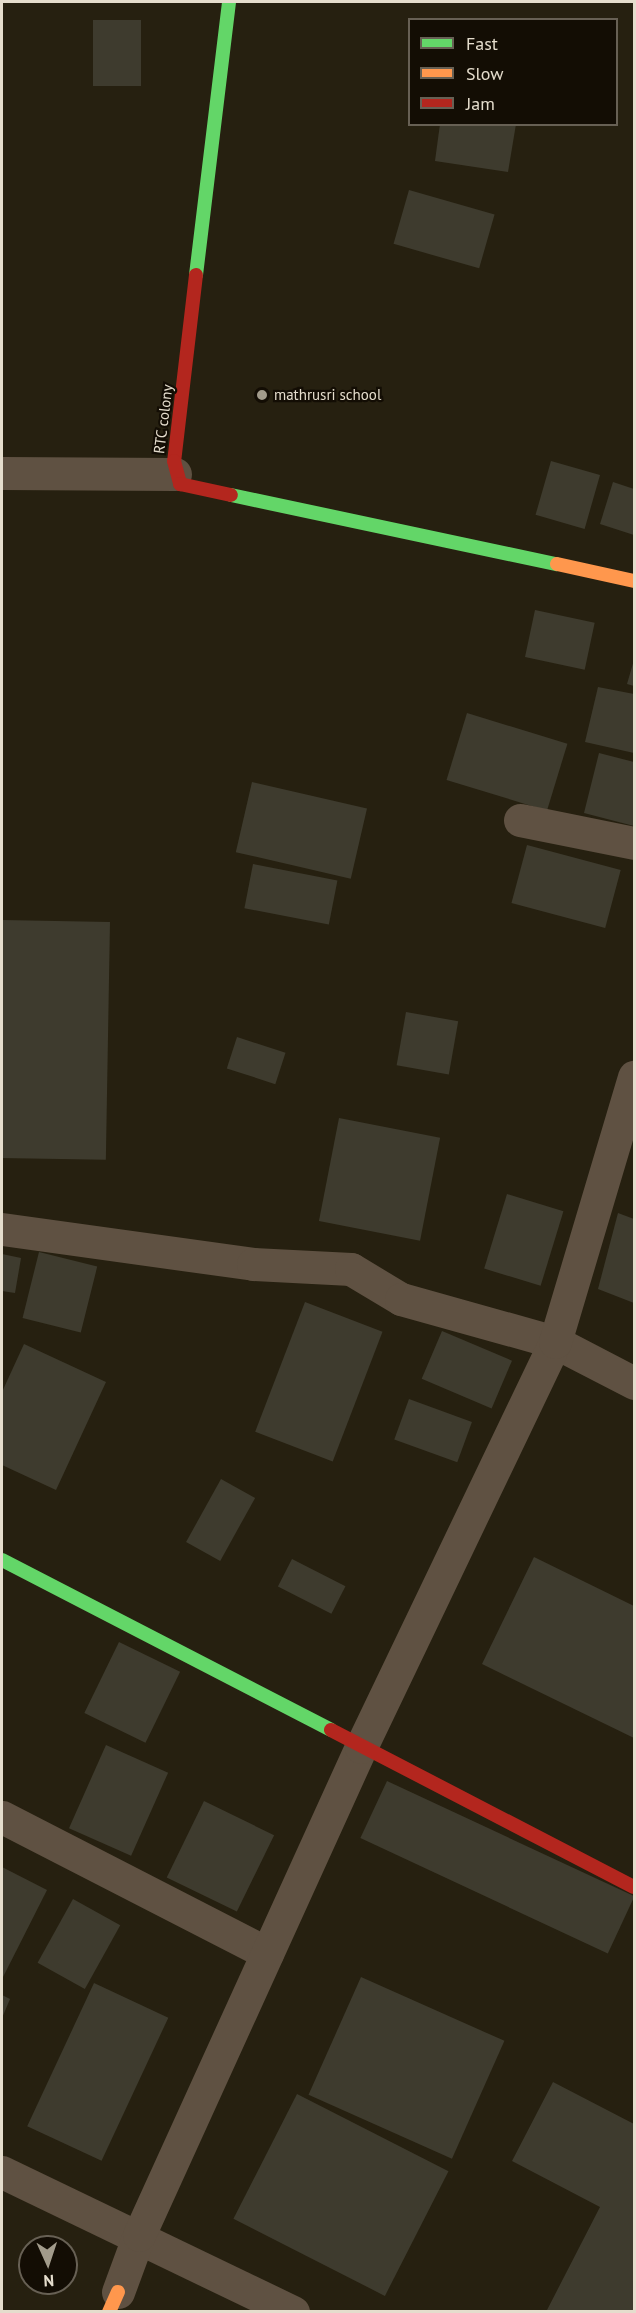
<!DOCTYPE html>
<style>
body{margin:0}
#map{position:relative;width:636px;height:2313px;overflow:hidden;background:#262010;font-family:"PT Sans",sans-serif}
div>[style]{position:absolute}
.building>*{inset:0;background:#3e3b2e;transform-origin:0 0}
.street>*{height:33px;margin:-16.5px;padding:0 16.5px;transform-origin:16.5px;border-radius:16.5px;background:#5f5142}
.fast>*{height:14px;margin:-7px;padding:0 7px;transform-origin:7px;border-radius:7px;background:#63d668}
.slow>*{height:14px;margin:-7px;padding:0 7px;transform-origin:7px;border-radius:7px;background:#ff974d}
.jam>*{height:14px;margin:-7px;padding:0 7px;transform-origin:7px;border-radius:7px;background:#b3261e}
.dots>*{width:16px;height:16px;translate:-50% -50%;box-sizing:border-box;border:3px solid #130d04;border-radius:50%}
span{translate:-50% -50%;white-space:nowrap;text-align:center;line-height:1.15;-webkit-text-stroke:4.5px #130d04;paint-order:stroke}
.poi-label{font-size:15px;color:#e5ddcd}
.left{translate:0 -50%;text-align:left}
.street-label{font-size:15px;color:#e5ddcd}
.frame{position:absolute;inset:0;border:3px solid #e5ddcd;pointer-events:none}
.legend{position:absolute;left:408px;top:18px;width:210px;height:108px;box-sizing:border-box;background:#130d04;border:2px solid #676054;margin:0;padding:8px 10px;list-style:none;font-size:18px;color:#e5ddcd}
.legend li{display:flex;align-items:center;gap:12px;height:30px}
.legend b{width:30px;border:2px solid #676054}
.north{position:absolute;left:18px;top:2235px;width:60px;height:60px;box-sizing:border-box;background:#130d04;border:2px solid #676054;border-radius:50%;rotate:177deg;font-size:16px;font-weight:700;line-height:24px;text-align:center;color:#e5ddcd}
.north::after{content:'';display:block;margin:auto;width:21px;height:27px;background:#a29b8b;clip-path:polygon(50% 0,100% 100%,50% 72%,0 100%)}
</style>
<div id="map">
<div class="building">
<div style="left:93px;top:20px;width:48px;height:66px"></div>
<div style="clip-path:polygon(440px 124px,516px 124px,508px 172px,435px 161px)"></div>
<div style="left:409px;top:190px;width:89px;height:56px;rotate:16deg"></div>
<div style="left:551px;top:461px;width:51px;height:56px;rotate:16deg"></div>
<div style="clip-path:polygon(613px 482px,634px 489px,634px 535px,600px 524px)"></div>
<div style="left:535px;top:610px;width:61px;height:48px;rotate:12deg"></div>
<div style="clip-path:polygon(634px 660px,634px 686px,627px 684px)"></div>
<div style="clip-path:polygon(598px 687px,634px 694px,634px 753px,585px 742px)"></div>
<div style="left:467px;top:713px;width:105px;height:70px;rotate:17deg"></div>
<div style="clip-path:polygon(599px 753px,634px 762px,634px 826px,584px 813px)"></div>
<div style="left:252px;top:782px;width:118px;height:72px;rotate:13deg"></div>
<div style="left:527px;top:845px;width:97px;height:60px;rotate:15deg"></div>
<div style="left:253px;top:864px;width:86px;height:45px;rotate:11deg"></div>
<div style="left:2px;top:920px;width:108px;height:238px;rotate:1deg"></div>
<div style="left:406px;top:1012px;width:53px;height:54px;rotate:10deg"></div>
<div style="left:237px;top:1037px;width:51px;height:33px;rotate:18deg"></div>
<div style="left:339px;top:1118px;width:103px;height:105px;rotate:11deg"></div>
<div style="left:507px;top:1194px;width:59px;height:78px;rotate:17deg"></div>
<div style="clip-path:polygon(618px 1213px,634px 1219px,634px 1303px,598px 1289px)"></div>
<div style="left:39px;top:1252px;width:60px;height:68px;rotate:14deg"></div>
<div style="clip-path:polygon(2px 1254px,21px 1258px,15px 1293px,2px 1291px)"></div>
<div style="left:305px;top:1302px;width:83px;height:139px;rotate:21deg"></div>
<div style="left:442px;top:1331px;width:76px;height:52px;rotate:23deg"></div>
<div style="clip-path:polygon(24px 1344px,106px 1382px,56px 1490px,2px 1465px,2px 1392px)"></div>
<div style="left:409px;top:1399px;width:67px;height:43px;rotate:20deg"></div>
<div style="left:221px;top:1479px;width:39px;height:72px;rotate:29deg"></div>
<div style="clip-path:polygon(534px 1557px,634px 1606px,634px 1738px,482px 1664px)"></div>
<div style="left:292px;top:1559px;width:60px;height:31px;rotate:27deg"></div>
<div style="left:119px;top:1642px;width:68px;height:79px;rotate:26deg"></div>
<div style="left:106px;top:1745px;width:68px;height:91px;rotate:24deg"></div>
<div style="left:387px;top:1781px;width:273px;height:63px;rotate:25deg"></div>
<div style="left:204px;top:1801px;width:78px;height:85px;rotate:26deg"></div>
<div style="clip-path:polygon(2px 1867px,47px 1890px,2px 1979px)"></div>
<div style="left:73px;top:1899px;width:54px;height:73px;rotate:29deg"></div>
<div style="left:361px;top:1977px;width:157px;height:129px;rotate:24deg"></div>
<div style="left:94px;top:1983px;width:82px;height:158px;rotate:25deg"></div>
<div style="clip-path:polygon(2px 1995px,10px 1999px,2px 2018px)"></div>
<div style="clip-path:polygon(553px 2082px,634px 2124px,634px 2312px,546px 2312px,600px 2207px,512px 2161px)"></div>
<div style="left:297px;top:2094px;width:170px;height:140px;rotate:27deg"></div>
</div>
<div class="street">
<div style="left:2px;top:473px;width:173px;rotate:0.3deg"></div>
<div style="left:520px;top:820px;width:116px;rotate:11.4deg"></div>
<div style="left:2px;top:1229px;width:253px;rotate:7.9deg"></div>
<div style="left:253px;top:1264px;width:98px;rotate:2.9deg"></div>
<div style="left:351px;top:1269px;width:58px;rotate:31deg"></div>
<div style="left:401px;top:1299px;width:160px;rotate:15.6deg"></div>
<div style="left:555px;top:1342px;width:89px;rotate:27.4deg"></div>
<div style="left:2px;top:1817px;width:298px;rotate:27.2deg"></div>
<div style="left:2px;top:2172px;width:323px;rotate:25.7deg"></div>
<div style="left:118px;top:2292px;width:61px;rotate:-69.8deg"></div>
<div style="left:139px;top:2235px;width:536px;rotate:-65.54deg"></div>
<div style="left:361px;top:1747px;width:449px;rotate:-64.4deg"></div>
<div style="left:555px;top:1342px;width:277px;rotate:-73.4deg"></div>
</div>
<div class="fast">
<div style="left:196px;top:275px;width:275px;rotate:-83.1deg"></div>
<div style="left:231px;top:495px;width:333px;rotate:12deg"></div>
<div style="left:2px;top:1560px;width:370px;rotate:27.3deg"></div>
</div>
<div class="slow">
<div style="left:557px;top:564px;width:79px;rotate:12.4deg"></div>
<div style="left:109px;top:2312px;width:22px;rotate:-66deg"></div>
</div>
<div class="jam">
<div style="left:196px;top:275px;width:187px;rotate:96.7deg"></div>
<div style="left:174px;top:461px;width:24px;rotate:75deg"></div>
<div style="left:180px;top:484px;width:52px;rotate:12.2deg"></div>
<div style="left:331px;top:1730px;width:341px;rotate:27.4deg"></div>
</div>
<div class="dots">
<div style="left:262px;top:395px;background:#a29b8b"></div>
</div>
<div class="poi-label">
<span class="left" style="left:274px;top:395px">mathrusri school</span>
</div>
<div class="street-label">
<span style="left:163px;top:419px;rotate:-83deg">RTC colony</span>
</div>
<div class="frame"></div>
<ul class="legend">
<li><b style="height:8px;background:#63d668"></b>Fast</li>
<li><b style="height:8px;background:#ff974d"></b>Slow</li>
<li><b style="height:8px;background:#b3261e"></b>Jam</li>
</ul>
<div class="north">N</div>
</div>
